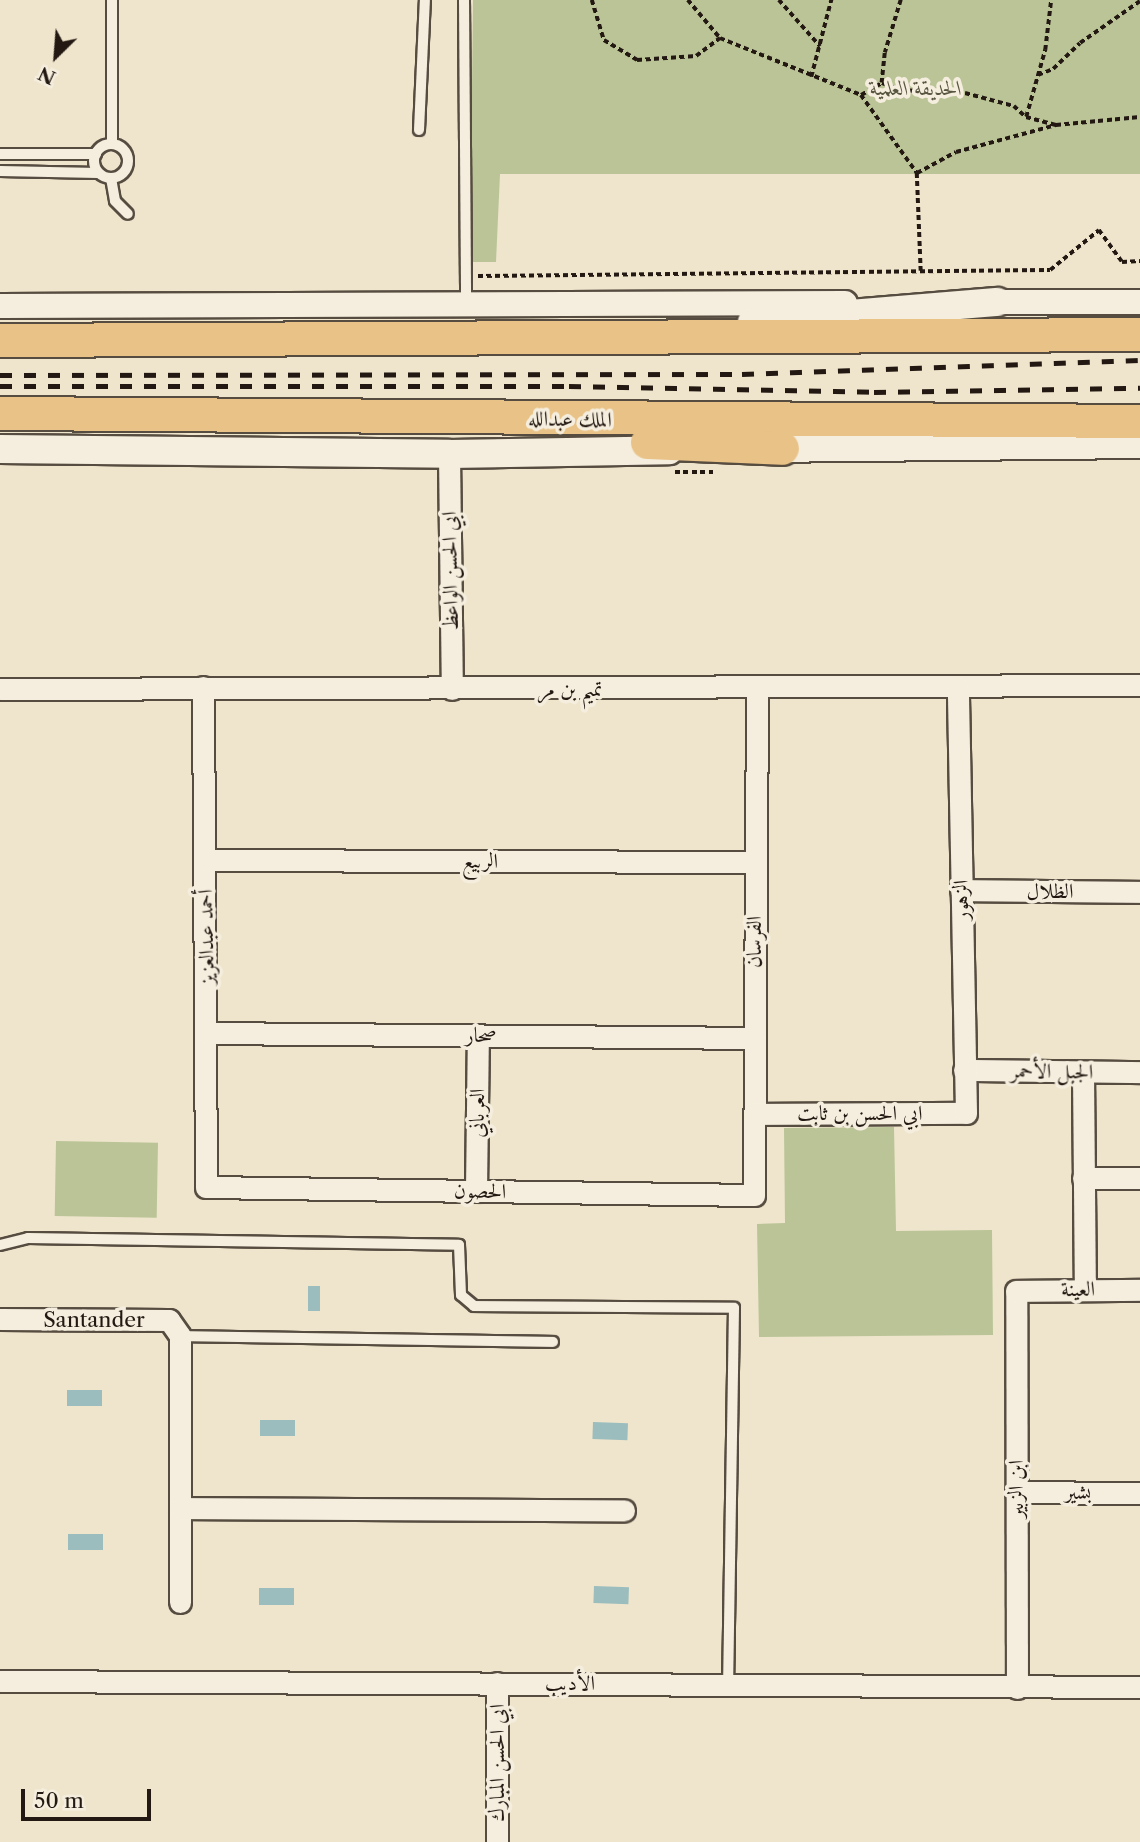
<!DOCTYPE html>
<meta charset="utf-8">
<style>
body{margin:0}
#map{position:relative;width:1140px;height:1842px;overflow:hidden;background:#efe5cc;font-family:"Libre Caslon Text",Amiri,serif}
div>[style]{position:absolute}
.green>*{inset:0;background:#bac497;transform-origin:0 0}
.water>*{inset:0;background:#9bbdbe;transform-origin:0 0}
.path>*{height:3.5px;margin-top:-1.75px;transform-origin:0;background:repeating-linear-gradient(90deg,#231912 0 5px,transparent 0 8.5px)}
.roads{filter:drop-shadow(2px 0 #564c40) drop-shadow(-2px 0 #564c40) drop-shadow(0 2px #564c40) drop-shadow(0 -2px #564c40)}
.service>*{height:10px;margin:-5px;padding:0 5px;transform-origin:5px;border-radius:5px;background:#f5eede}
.service>.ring{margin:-5px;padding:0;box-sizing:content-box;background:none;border:10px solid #f5eede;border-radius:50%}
.minor>*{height:21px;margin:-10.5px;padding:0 10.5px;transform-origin:10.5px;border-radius:10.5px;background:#f5eede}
.tertiary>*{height:24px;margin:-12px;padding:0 12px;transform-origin:12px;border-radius:12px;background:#f5eede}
.secondary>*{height:28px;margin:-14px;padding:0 14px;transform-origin:14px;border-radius:14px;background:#f5eede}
.trunk>*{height:33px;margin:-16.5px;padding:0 16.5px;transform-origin:16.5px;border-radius:16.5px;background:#e8c286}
.rail>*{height:5px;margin-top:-2.5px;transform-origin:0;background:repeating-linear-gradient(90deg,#231912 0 12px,transparent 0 24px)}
span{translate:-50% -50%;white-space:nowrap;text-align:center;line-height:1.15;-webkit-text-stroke:7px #f5eede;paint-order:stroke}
.park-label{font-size:21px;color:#585541;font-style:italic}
.street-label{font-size:21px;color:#231912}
.north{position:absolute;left:21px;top:21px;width:70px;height:70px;-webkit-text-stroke:5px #f5eede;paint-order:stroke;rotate:205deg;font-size:19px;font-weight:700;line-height:28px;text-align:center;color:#231912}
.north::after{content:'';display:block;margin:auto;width:24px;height:32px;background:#231912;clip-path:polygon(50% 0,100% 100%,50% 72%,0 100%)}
.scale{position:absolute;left:21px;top:1789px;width:130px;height:32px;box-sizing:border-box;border:4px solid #231912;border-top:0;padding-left:9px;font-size:21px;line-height:24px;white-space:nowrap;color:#231912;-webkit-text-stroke:5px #f5eede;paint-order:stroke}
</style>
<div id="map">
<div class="green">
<div style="clip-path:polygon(473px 0,1140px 0,1140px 174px,500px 174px,496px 262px,470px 262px)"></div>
<div style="clip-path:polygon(894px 1127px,896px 1231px,992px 1230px,993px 1335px,759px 1337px,757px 1224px,785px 1223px,784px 1128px)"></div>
<div style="left:56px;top:1141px;width:102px;height:75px;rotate:1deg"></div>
</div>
<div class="water">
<div style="left:308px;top:1286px;width:12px;height:25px"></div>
<div style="left:67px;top:1390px;width:35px;height:16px"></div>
<div style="left:260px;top:1420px;width:35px;height:16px"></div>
<div style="left:593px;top:1422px;width:35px;height:17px;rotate:2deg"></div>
<div style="left:68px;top:1534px;width:35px;height:16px"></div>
<div style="left:594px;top:1586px;width:35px;height:17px;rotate:2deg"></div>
<div style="left:259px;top:1588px;width:35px;height:17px"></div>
</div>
<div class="path">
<div style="left:592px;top:0;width:42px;rotate:73.3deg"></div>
<div style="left:604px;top:40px;width:39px;rotate:31deg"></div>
<div style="left:637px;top:60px;width:59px;rotate:-3.9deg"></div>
<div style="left:696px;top:56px;width:30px;rotate:-37deg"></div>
<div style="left:720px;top:38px;width:152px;rotate:22deg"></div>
<div style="left:861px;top:95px;width:96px;rotate:54.3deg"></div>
<div style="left:917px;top:173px;width:98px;rotate:87.7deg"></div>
<div style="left:688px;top:0;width:50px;rotate:49.9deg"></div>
<div style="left:779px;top:0;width:62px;rotate:48.3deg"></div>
<div style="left:901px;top:0;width:55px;rotate:106.8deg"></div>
<div style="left:885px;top:53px;width:30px;rotate:96deg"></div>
<div style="left:882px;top:83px;width:18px;rotate:22deg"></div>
<div style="left:899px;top:90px;width:66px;rotate:2.6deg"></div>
<div style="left:965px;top:93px;width:51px;rotate:14.9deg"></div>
<div style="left:1014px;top:106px;width:16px;rotate:43deg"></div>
<div style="left:1026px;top:117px;width:31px;rotate:15deg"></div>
<div style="left:1038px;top:75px;width:16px;rotate:-22deg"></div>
<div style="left:1053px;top:69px;width:37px;rotate:-44deg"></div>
<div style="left:1080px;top:43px;width:73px;rotate:-35deg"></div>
<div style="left:811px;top:77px;width:80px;rotate:-75.4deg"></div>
<div style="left:861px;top:95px;width:24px;rotate:-30deg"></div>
<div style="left:1026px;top:117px;width:70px;rotate:-74.2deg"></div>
<div style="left:1045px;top:50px;width:50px;rotate:-83.2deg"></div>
<div style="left:917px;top:173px;width:44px;rotate:-28.3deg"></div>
<div style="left:956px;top:152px;width:104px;rotate:-15.1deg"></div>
<div style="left:1056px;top:125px;width:84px;rotate:-5.4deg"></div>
<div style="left:478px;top:276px;width:572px;rotate:-0.6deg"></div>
<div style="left:1050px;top:270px;width:63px;rotate:-39.2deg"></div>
<div style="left:1099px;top:230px;width:39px;rotate:54deg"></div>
<div style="left:1122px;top:262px;width:18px;rotate:-3deg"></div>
<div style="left:675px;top:472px;width:38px"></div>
</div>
<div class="roads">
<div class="service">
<div style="left:112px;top:0;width:144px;rotate:90deg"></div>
<div style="left:464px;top:0;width:305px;rotate:89.6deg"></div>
<div style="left:419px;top:130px;width:130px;rotate:-87.4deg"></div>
<div class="ring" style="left:94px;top:144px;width:24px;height:24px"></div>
<div style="left:0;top:154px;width:96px"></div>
<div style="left:0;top:171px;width:98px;rotate:1.2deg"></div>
<div style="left:111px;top:178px;width:23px;rotate:80deg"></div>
<div style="left:115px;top:201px;width:18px;rotate:45deg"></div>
<div style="left:0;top:1245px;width:29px;rotate:-14deg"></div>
<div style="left:28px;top:1238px;width:431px;rotate:0.9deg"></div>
<div style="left:459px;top:1245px;width:50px;rotate:87.7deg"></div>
<div style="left:461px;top:1295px;width:17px;rotate:40deg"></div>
<div style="left:474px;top:1306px;width:260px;rotate:0.4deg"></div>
<div style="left:734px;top:1308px;width:374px;rotate:90.9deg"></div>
<div style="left:180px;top:1336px;width:373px;rotate:0.9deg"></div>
</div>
<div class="minor">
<div style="left:449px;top:454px;width:235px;rotate:89.3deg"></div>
<div style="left:203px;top:687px;width:500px;rotate:89.66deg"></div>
<div style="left:206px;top:1187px;width:548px;rotate:0.84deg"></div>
<div style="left:754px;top:1195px;width:507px;rotate:-89.66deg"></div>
<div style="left:0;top:689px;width:1140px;rotate:-0.2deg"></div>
<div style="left:205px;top:860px;width:549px;rotate:0.21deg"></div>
<div style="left:961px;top:890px;width:179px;rotate:0.6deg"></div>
<div style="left:207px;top:1033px;width:548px;rotate:0.52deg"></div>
<div style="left:964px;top:1070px;width:176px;rotate:0.7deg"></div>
<div style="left:1083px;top:1072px;width:216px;rotate:89.5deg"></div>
<div style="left:754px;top:1114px;width:212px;rotate:-0.3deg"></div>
<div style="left:966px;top:1113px;width:425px;rotate:-91.1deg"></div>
<div style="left:1083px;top:1178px;width:57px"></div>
<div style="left:476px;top:1191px;width:156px;rotate:-89.3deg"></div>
<div style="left:0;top:1319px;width:169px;rotate:0.3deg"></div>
<div style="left:169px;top:1320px;width:19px;rotate:55deg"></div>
<div style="left:180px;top:1336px;width:266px;rotate:90deg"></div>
<div style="left:1016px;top:1492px;width:124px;rotate:0.5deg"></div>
<div style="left:180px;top:1508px;width:444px;rotate:0.3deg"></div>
<div style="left:0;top:1681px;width:1140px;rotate:0.3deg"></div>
<div style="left:497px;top:1683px;width:159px;rotate:90deg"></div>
<div style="left:1017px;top:1688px;width:397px;rotate:-90.1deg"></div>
<div style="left:1016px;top:1291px;width:124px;rotate:-0.5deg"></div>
</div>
<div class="tertiary">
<div style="left:980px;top:302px;width:160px"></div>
<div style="left:0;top:306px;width:845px;rotate:-0.2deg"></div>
</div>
<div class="secondary">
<div style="left:752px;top:322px;width:246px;rotate:-4.7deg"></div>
<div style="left:762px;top:448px;width:378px;rotate:-0.6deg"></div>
<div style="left:0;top:449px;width:449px;rotate:0.6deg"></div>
<div style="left:449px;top:454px;width:220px;rotate:-1deg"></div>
</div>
<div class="trunk">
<div style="left:0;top:340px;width:1140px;rotate:-0.3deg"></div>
<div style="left:0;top:413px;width:1140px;rotate:0.4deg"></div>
<div style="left:647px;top:442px;width:135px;rotate:2.5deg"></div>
</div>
</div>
<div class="rail">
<div style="left:0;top:375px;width:742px;rotate:-0.08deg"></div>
<div style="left:742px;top:374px;width:398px;rotate:-2deg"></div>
<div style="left:0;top:386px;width:569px"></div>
<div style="left:569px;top:386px;width:305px;rotate:1.1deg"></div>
<div style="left:874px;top:392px;width:266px;rotate:-0.9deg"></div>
</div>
<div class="park-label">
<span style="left:916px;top:88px">الحديقة العلمية</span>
</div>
<div class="street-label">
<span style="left:570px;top:419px;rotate:1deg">الملك عبدالله</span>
<span style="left:450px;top:571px;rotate:-91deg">ابي الحسن الواعظ</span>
<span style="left:570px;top:689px">تميم بن مر</span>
<span style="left:480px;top:861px">الربيع</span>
<span style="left:1050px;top:891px">الظلال</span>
<span style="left:961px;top:900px;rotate:-91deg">الزهور</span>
<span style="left:206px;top:937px;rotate:-91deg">أحمد عبدالعزيز</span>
<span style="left:754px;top:942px;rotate:-90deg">الفرسان</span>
<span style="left:481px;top:1035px;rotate:1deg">صحار</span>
<span style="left:1052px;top:1071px;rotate:1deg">الجبل الأحمر</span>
<span style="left:477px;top:1113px;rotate:-89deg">العرباني</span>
<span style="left:860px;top:1113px">ابي الحسن بن ثابت</span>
<span style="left:480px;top:1191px;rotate:1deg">الحصون</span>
<span style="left:1078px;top:1289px;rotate:-1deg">العينة</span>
<span style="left:94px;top:1320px">Santander</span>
<span style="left:1016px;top:1489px;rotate:-90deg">ابن الزبير</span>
<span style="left:1078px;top:1492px;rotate:1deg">بشير</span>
<span style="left:570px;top:1683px">الأديب</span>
<span style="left:497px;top:1763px;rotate:-90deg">ابي الحسن المبارك</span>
</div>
<div class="north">N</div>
<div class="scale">50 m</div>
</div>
